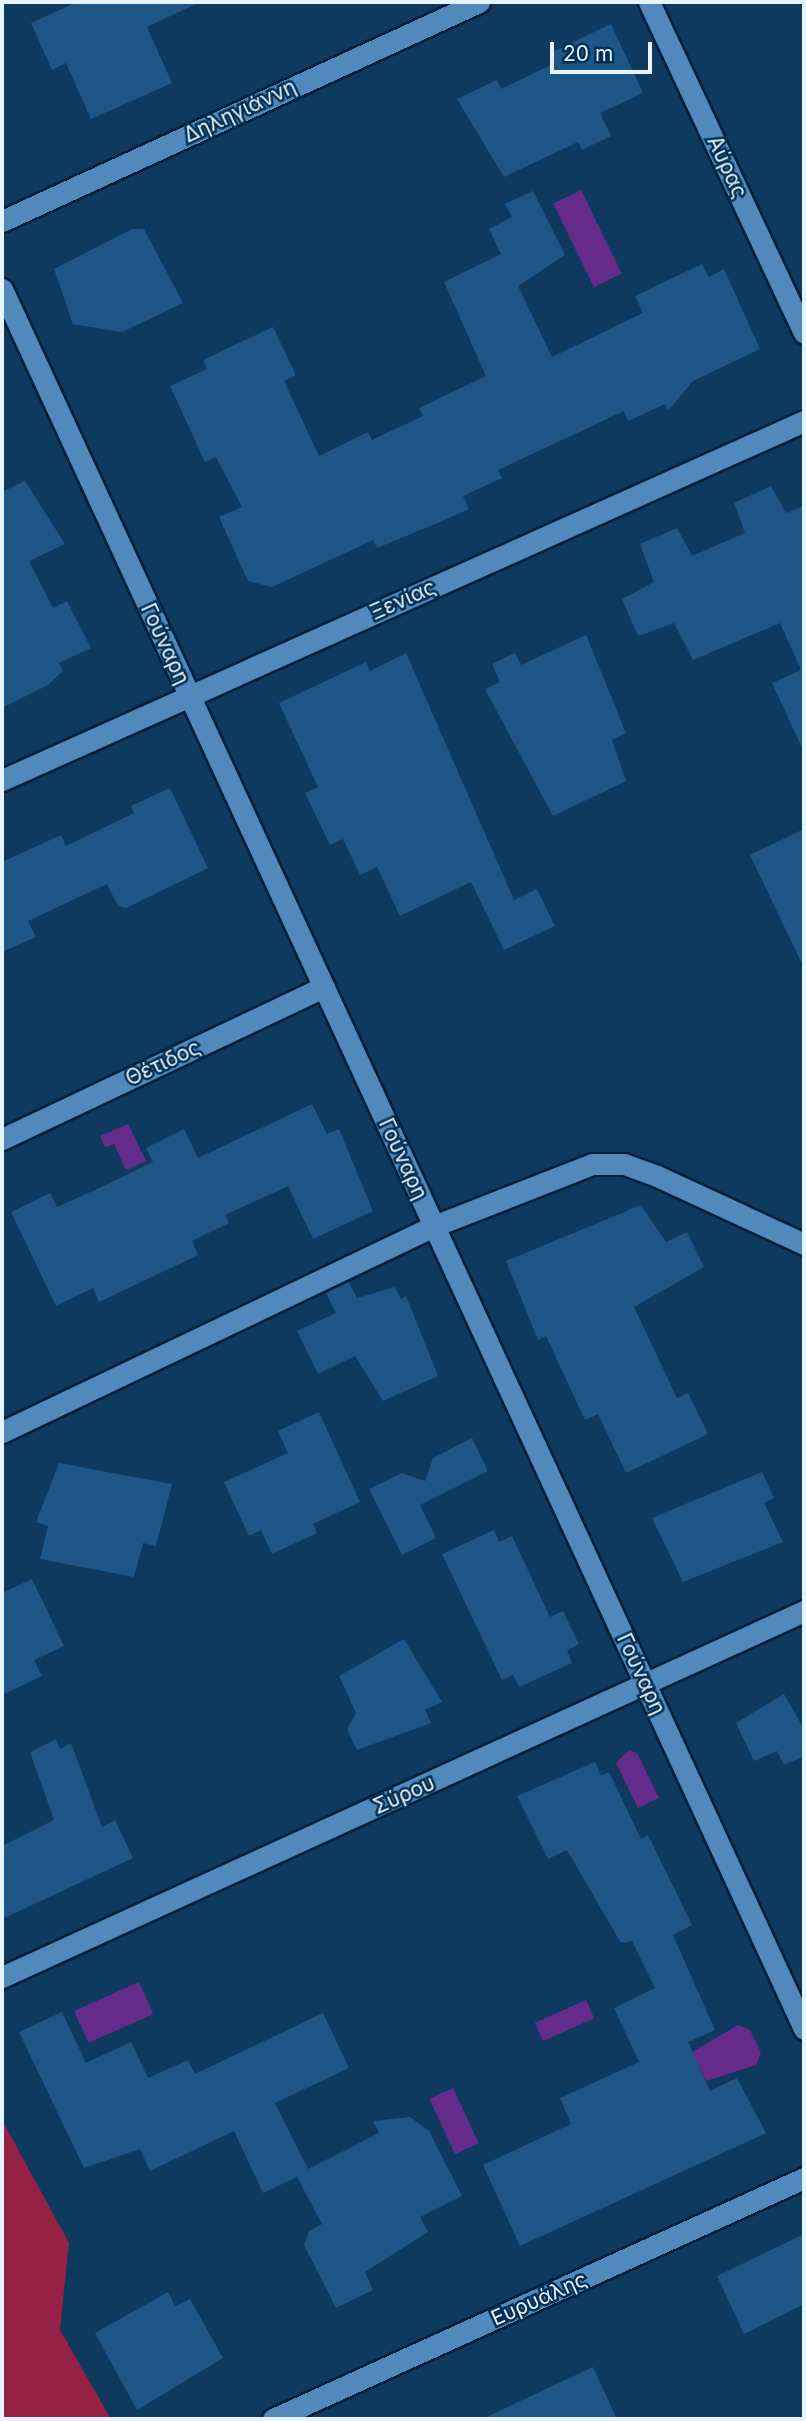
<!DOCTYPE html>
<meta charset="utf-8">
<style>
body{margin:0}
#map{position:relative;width:806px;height:2421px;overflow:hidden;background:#0e3a5f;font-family:Inter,sans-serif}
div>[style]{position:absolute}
.green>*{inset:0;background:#972045}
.water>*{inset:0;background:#652c8c;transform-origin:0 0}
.building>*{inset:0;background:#1d5687}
.roads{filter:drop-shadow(2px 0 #03203a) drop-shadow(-2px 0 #03203a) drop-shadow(0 2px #03203a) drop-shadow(0 -2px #03203a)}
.minor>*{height:21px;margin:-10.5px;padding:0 10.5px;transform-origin:10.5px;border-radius:10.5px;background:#5189bd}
.tertiary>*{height:21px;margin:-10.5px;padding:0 10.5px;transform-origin:10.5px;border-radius:10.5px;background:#5189bd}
span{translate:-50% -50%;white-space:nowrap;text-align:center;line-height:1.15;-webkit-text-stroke:5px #012f53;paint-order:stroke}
.street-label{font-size:21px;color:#e7f3fe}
.frame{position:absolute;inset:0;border:4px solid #e7f3fe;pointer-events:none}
.scale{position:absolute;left:550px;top:42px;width:102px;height:32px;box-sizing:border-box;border:4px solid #e7f3fe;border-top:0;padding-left:9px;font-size:21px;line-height:24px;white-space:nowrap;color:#e7f3fe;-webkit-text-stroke:5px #012f53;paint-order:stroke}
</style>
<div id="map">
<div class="green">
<div style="clip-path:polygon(2px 2120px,69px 2243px,60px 2330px,111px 2419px,2px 2419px)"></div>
</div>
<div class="water">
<div style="left:581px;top:190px;width:93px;height:31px;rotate:64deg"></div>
<div style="clip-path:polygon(128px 1124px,146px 1161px,126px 1170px,114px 1144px,105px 1147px,100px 1136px)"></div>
<div style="clip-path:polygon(629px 1750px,637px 1753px,659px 1798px,638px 1808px,616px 1763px)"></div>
<div style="left:139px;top:1982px;width:35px;height:71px;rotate:66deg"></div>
<div style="left:586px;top:2000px;width:20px;height:56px;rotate:66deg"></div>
<div style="clip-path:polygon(738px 2025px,750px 2030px,761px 2053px,756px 2065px,706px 2081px,692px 2052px)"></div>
<div style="left:453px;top:2088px;width:61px;height:26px;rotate:65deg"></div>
</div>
<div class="building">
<div style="clip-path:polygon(77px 2px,200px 2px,147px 27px,172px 83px,91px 119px,66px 63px,52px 70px,31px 23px)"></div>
<div style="clip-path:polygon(611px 24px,643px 93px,600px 113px,611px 136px,582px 150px,578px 142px,504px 177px,457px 99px,497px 80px,501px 89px,555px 63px,550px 53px)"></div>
<div style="clip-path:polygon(533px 191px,565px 255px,518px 286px,552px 357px,643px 313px,635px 296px,702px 264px,709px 277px,724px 269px,760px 349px,693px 381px,668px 411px,665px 404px,628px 421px,624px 411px,498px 470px,502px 478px,463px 496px,469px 509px,440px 522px,377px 548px,373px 540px,272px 587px,248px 581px,219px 517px,242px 507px,216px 457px,205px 462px,170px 386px,207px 369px,203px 360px,273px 327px,296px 375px,284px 381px,319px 456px,368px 432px,372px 440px,423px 416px,419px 408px,486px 376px,444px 282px,501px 254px,489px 229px,512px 217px,505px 204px)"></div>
<div style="clip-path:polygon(132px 229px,144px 229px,183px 303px,122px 332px,73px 324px,54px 269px)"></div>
<div style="clip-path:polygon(25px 481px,65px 544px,29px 561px,53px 608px,67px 601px,91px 648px,59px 663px,63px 671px,48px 685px,2px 708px,2px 492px)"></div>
<div style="clip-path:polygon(771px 486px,786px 513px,804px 506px,804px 752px,772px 683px,801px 670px,780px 623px,693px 660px,674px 623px,638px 636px,622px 599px,654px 582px,640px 544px,677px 528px,692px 556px,745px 533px,734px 503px)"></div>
<div style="clip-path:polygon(586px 635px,626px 733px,612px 740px,626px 781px,553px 816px,485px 689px,500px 682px,492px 664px,515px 653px,521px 665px)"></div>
<div style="clip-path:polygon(406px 653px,514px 900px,537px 889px,555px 926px,504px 950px,471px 882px,400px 916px,377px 867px,360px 875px,343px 839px,330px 845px,305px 793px,318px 787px,279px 703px,366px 662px,370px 671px)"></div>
<div style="clip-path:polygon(170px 788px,208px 868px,126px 908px,118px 906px,107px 884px,28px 921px,36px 937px,2px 952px,2px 862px,61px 835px,66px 846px,134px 813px,131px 806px)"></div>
<div style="clip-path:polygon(804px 829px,804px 968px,750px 855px)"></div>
<div style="clip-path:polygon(312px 1104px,327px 1134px,339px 1129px,373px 1211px,313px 1239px,288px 1186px,225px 1215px,229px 1223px,192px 1241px,198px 1255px,99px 1302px,93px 1288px,56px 1306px,11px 1212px,50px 1193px,57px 1207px,95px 1190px,153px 1162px,146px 1148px,184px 1129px,198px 1158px)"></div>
<div style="clip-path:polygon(641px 1205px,666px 1242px,687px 1232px,704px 1267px,634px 1307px,677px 1398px,688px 1393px,708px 1434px,626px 1473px,598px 1414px,585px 1420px,546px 1336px,538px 1340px,506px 1261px)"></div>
<div style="clip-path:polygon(349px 1282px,357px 1298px,395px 1287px,401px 1299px,406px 1296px,438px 1376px,383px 1401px,355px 1356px,318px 1374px,297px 1331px,336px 1313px,326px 1293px)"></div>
<div style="clip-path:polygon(319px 1412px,360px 1502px,313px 1524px,317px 1533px,272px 1554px,261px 1530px,249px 1536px,224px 1482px,288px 1453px,278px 1431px)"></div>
<div style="clip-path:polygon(472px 1438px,488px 1471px,420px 1505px,436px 1538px,402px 1555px,369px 1489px,402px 1473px,425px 1481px,433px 1458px)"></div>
<div style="clip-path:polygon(59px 1463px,172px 1484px,156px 1546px,143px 1543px,134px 1577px,40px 1559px,48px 1526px,36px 1522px)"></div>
<div style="clip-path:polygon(762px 1472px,774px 1498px,764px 1503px,783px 1542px,683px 1582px,652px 1518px)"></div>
<div style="clip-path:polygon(494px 1530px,499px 1542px,512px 1536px,550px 1617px,563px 1611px,579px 1644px,567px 1650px,572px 1663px,519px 1687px,513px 1675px,502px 1680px,442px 1554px)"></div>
<div style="clip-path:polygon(32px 1579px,64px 1646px,34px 1660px,42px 1676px,2px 1695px,2px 1593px)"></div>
<div style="clip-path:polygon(404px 1639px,442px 1702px,425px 1710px,431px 1723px,357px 1750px,347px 1729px,356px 1713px,339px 1676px)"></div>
<div style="clip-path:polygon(784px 1694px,804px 1729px,804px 1756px,784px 1765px,777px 1751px,754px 1761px,736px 1723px)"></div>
<div style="clip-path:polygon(56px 1739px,60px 1749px,71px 1743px,102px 1827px,115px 1820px,133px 1858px,2px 1919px,2px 1846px,54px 1820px,30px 1752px)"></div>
<div style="clip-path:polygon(595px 1762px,601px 1776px,609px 1772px,641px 1839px,648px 1835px,692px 1925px,673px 1935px,715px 2030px,688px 2042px,710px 2091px,737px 2078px,766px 2133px,520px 2246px,483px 2165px,571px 2124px,560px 2098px,639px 2062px,614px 2008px,655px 1988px,632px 1941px,621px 1943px,567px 1850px,548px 1859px,517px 1796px)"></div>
<div style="clip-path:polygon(62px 2012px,86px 2063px,131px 2042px,148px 2078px,188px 2060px,195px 2074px,323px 2013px,349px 2068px,275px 2103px,308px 2169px,379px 2133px,373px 2121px,410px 2117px,429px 2131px,462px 2196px,420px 2217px,428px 2232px,365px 2272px,373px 2290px,336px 2308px,304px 2245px,309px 2231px,322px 2224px,297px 2177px,263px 2193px,234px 2131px,150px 2171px,140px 2149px,84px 2168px,19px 2032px)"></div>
<div style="clip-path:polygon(804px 2234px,804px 2304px,744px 2334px,717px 2276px)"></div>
<div style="clip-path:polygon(168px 2292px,175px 2306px,190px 2299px,223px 2358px,137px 2410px,95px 2333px)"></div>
<div style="clip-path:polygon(593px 2367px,617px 2419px,482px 2419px)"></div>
</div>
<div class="roads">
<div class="minor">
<div style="left:649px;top:2px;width:365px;rotate:64.9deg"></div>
<div style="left:2px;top:289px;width:1916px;rotate:65.25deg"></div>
<div style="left:2px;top:1139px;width:356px;rotate:-25.3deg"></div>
<div style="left:2px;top:1432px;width:479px;rotate:-25.5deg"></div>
<div style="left:434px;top:1226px;width:170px;rotate:-21.4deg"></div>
<div style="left:592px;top:1164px;width:32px"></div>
<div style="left:624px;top:1164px;width:35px;rotate:20deg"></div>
<div style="left:657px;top:1176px;width:162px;rotate:24.8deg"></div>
<div style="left:2px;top:1977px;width:882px;rotate:-24.53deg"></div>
<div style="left:273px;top:2419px;width:583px;rotate:-24.41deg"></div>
</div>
<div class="tertiary">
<div style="left:2px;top:221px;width:525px;rotate:-24.66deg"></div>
<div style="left:2px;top:780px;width:879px;rotate:-24.11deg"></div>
</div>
</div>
<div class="street-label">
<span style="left:240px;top:111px;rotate:-25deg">Δηληγιάννη</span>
<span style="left:727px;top:167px;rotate:65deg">Αύρας</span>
<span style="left:403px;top:600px;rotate:-24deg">Ξενίας</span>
<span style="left:165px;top:644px;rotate:65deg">Γούναρη</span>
<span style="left:163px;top:1063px;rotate:-25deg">Θέτιδος</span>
<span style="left:403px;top:1159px;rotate:65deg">Γούναρη</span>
<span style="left:641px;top:1674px;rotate:65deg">Γούναρη</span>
<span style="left:404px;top:1795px;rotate:-24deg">Σύρου</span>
<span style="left:539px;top:2299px;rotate:-24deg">Ευρυάλης</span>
</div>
<div class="frame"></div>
<div class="scale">20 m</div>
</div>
